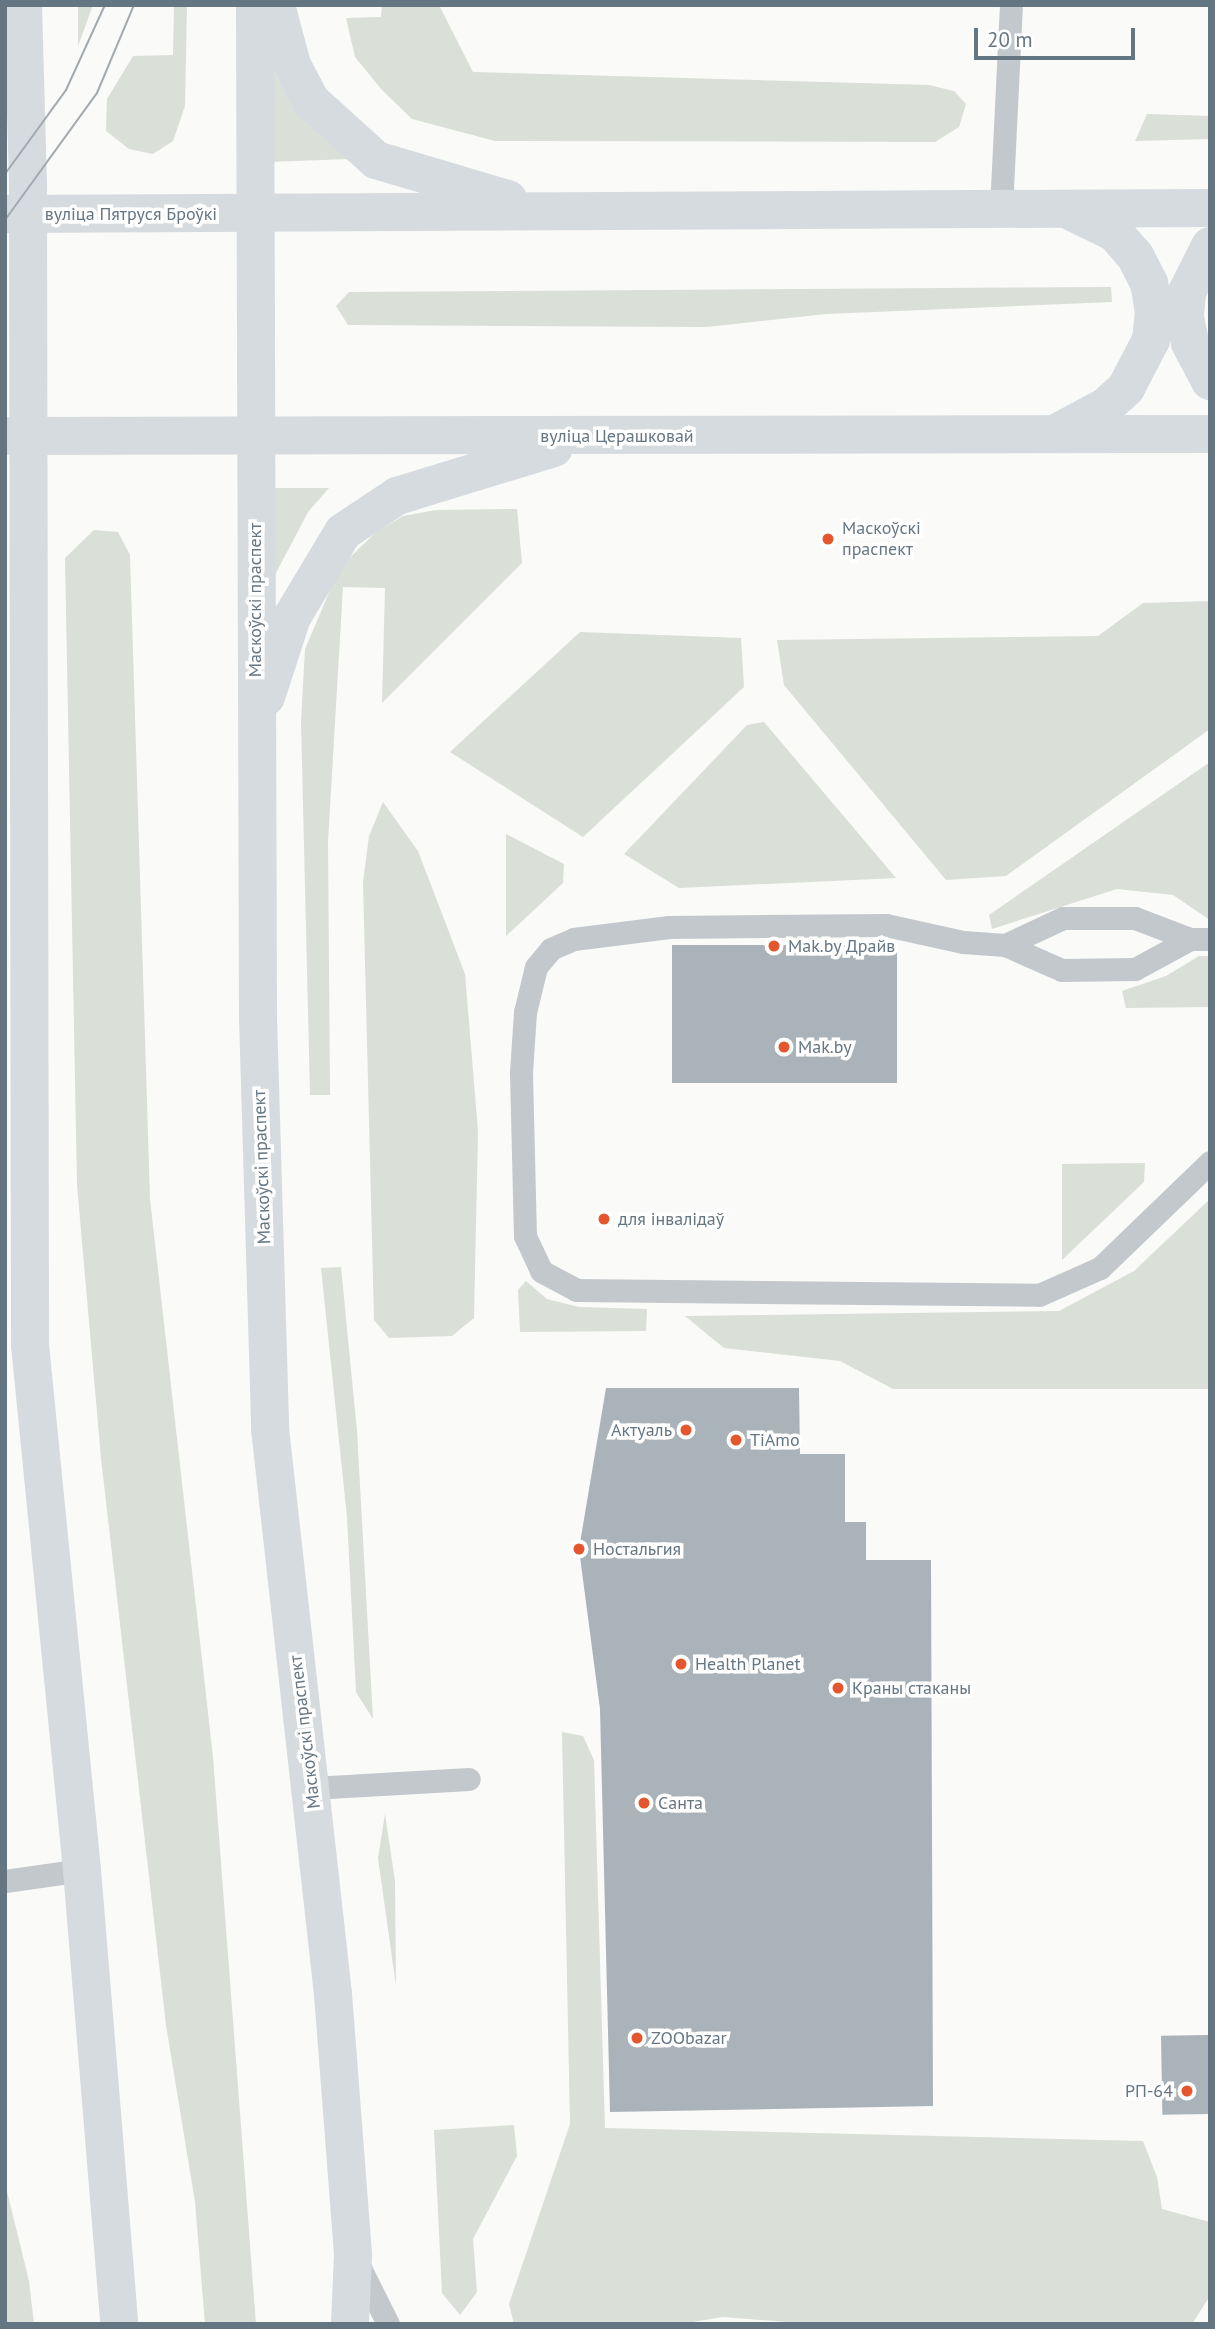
<!DOCTYPE html>
<meta charset="utf-8">
<style>
body{margin:0}
#map{position:relative;width:1215px;height:2329px;overflow:hidden;background:#fafaf8;font-family:"PT Sans",sans-serif}
div>[style]{position:absolute}
.green>*{inset:0;background:#dadfd7}
.building>*{inset:0;background:#aab3b9;transform-origin:0 0}
.lane>*{height:23px;margin:-11.5px;padding:0 11.5px;transform-origin:11.5px;border-radius:11.5px;background:#c3c8cc}
.primary>*{height:38px;margin:-19px;padding:0 19px;transform-origin:19px;border-radius:19px;background:#d6dbdf}
.tram>*{height:2px;margin:-1px;padding:0 1px;transform-origin:1px;border-radius:1px;background:#a2aab0}
.dots>*{width:19px;height:19px;translate:-50% -50%;box-sizing:border-box;border:4px solid #fff;border-radius:50%}
span{translate:-50% -50%;white-space:nowrap;text-align:center;line-height:1.15;-webkit-text-stroke:7px #fff;paint-order:stroke}
.street-label{font-size:18px;color:#657683}
.poi-label{font-size:18px;color:#657683}
.left{translate:0 -50%;text-align:left}
.right{translate:-100% -50%;text-align:right}
.frame{position:absolute;inset:0;border:7px solid #657683;pointer-events:none}
.scale{position:absolute;left:974px;top:28px;width:161px;height:32px;box-sizing:border-box;border:4px solid #657683;border-top:0;padding-left:9px;font-size:21px;line-height:24px;white-space:nowrap;color:#657683;-webkit-text-stroke:5px #fff;paint-order:stroke}
</style>
<div id="map">
<div class="green">
<div style="clip-path:polygon(78px 5px,93px 5px,78px 46px)"></div>
<div style="clip-path:polygon(174px 5px,187px 5px,185px 106px,173px 141px,153px 154px,129px 149px,106px 131px,107px 99px,133px 56px,173px 55px)"></div>
<div style="clip-path:polygon(382px 5px,439px 5px,473px 72px,929px 85px,954px 91px,966px 104px,959px 127px,935px 142px,495px 141px,412px 119px,382px 90px,355px 57px,346px 18px,381px 17px)"></div>
<div style="clip-path:polygon(266px 58px,288px 97px,350px 159px,268px 162px)"></div>
<div style="clip-path:polygon(1147px 114px,1210px 116px,1210px 139px,1135px 141px)"></div>
<div style="clip-path:polygon(1111px 287px,1112px 302px,826px 314px,707px 327px,348px 325px,336px 306px,349px 292px)"></div>
<div style="clip-path:polygon(266px 488px,329px 488px,308px 512px,266px 592px)"></div>
<div style="clip-path:polygon(517px 509px,522px 563px,382px 703px,385px 588px,343px 587px,328px 842px,330px 1095px,310px 1095px,301px 721px,305px 649px,340px 567px,375px 533px,403px 516px,436px 510px)"></div>
<div style="clip-path:polygon(94px 530px,118px 532px,130px 555px,150px 1199px,213px 1757px,256px 2324px,205px 2324px,195px 2202px,166px 2025px,101px 1458px,77px 1185px,65px 558px)"></div>
<div style="clip-path:polygon(1210px 601px,1210px 729px,1006px 876px,946px 880px,784px 685px,777px 640px,1098px 636px,1143px 603px)"></div>
<div style="clip-path:polygon(580px 632px,741px 638px,744px 687px,583px 837px,450px 752px)"></div>
<div style="clip-path:polygon(764px 722px,896px 878px,679px 888px,624px 854px,747px 725px)"></div>
<div style="clip-path:polygon(1210px 762px,1210px 920px,1173px 895px,1117px 889px,992px 929px,989px 915px)"></div>
<div style="clip-path:polygon(383px 802px,418px 851px,465px 974px,478px 1131px,474px 1318px,452px 1336px,389px 1338px,374px 1320px,363px 882px,369px 836px)"></div>
<div style="clip-path:polygon(506px 834px,564px 864px,563px 883px,506px 936px)"></div>
<div style="clip-path:polygon(1199px 956px,1210px 956px,1210px 1007px,1126px 1008px,1122px 991px,1166px 976px)"></div>
<div style="clip-path:polygon(1145px 1163px,1144px 1182px,1062px 1260px,1062px 1164px)"></div>
<div style="clip-path:polygon(1210px 1199px,1210px 1389px,893px 1389px,840px 1361px,724px 1348px,685px 1316px,1059px 1311px,1134px 1271px)"></div>
<div style="clip-path:polygon(341px 1267px,357px 1431px,373px 1719px,356px 1692px,347px 1517px,321px 1268px)"></div>
<div style="clip-path:polygon(526px 1281px,547px 1299px,579px 1307px,647px 1309px,646px 1331px,520px 1332px,518px 1290px)"></div>
<div style="clip-path:polygon(562px 1732px,583px 1736px,594px 1760px,605px 2128px,1143px 2141px,1157px 2177px,1162px 2209px,1210px 2222px,1210px 2296px,1192px 2324px,812px 2324px,723px 2317px,680px 2324px,514px 2324px,509px 2304px,570px 2124px)"></div>
<div style="clip-path:polygon(385px 1814px,395px 1881px,396px 1986px,378px 1858px)"></div>
<div style="clip-path:polygon(514px 2125px,517px 2156px,473px 2239px,477px 2292px,460px 2315px,442px 2293px,434px 2130px)"></div>
<div style="clip-path:polygon(5px 2183px,29px 2281px,34px 2324px,5px 2324px)"></div>
</div>
<div class="building">
<div style="left:672px;top:945px;width:225px;height:138px"></div>
<div style="clip-path:polygon(606px 1388px,799px 1388px,800px 1454px,845px 1454px,845px 1522px,866px 1522px,866px 1560px,931px 1560px,933px 2106px,610px 2112px,600px 1709px,579px 1549px)"></div>
<div style="left:1208px;top:2035px;width:79px;height:47px;rotate:89deg"></div>
</div>
<div class="lane">
<div style="left:1001px;top:209px;width:204px;rotate:-87.2deg"></div>
<div style="left:1210px;top:939px;width:20px;rotate:180deg"></div>
<div style="left:1190px;top:939px;width:59px;rotate:-159.1deg"></div>
<div style="left:1135px;top:918px;width:72px;rotate:180deg"></div>
<div style="left:1063px;top:918px;width:64px;rotate:155deg"></div>
<div style="left:1005px;top:945px;width:42px;rotate:-175.9deg"></div>
<div style="left:963px;top:942px;width:79px;rotate:-167.6deg"></div>
<div style="left:886px;top:925px;width:217px;rotate:179.5deg"></div>
<div style="left:669px;top:927px;width:96px;rotate:172.8deg"></div>
<div style="left:574px;top:939px;width:25px;rotate:157deg"></div>
<div style="left:551px;top:949px;width:23px;rotate:130deg"></div>
<div style="left:536px;top:967px;width:46px;rotate:103.7deg"></div>
<div style="left:525px;top:1012px;width:61px;rotate:93.8deg"></div>
<div style="left:521px;top:1073px;width:163px;rotate:88.6deg"></div>
<div style="left:525px;top:1236px;width:38px;rotate:65deg"></div>
<div style="left:541px;top:1271px;width:40px;rotate:28deg"></div>
<div style="left:576px;top:1290px;width:463px;rotate:0.6deg"></div>
<div style="left:1039px;top:1295px;width:67px;rotate:-23.9deg"></div>
<div style="left:1100px;top:1268px;width:153px;rotate:-43.9deg"></div>
<div style="left:1005px;top:945px;width:62px;rotate:23.7deg"></div>
<div style="left:1062px;top:970px;width:73px;rotate:-0.8deg"></div>
<div style="left:1135px;top:969px;width:63px;rotate:-28.6deg"></div>
<div style="left:312px;top:1788px;width:157px;rotate:-3.3deg"></div>
<div style="left:5px;top:1881px;width:78px;rotate:-8.1deg"></div>
<div style="left:358px;top:2264px;width:67px;rotate:63.4deg"></div>
</div>
<div class="primary">
<div style="left:23px;top:5px;width:184px;rotate:88.4deg"></div>
<div style="left:28px;top:189px;width:1156px;rotate:89.9deg"></div>
<div style="left:30px;top:1345px;width:528px;rotate:84.34deg"></div>
<div style="left:82px;top:1870px;width:456px;rotate:85.3deg"></div>
<div style="left:255px;top:5px;width:1012px;rotate:89.83deg"></div>
<div style="left:258px;top:1017px;width:412px;rotate:88.3deg"></div>
<div style="left:270px;top:1429px;width:569px;rotate:83.64deg"></div>
<div style="left:333px;top:1994px;width:262px;rotate:85.6deg"></div>
<div style="left:353px;top:2255px;width:69px;rotate:92.5deg"></div>
<div style="left:276px;top:5px;width:62px;rotate:75.1deg"></div>
<div style="left:292px;top:65px;width:41px;rotate:62.2deg"></div>
<div style="left:311px;top:101px;width:88px;rotate:42.2deg"></div>
<div style="left:376px;top:160px;width:138px;rotate:16.5deg"></div>
<div style="left:5px;top:214px;width:1205px;rotate:-0.29deg"></div>
<div style="left:1210px;top:246px;width:51px;rotate:116.6deg"></div>
<div style="left:1187px;top:292px;width:25px;rotate:95deg"></div>
<div style="left:1185px;top:317px;width:26px;rotate:79deg"></div>
<div style="left:1190px;top:343px;width:43px;rotate:62.2deg"></div>
<div style="left:1058px;top:432px;width:53px;rotate:-28deg"></div>
<div style="left:1105px;top:407px;width:28px;rotate:-42deg"></div>
<div style="left:1126px;top:388px;width:54px;rotate:-62.5deg"></div>
<div style="left:1151px;top:340px;width:27px;rotate:-84deg"></div>
<div style="left:1154px;top:313px;width:30px;rotate:-99deg"></div>
<div style="left:1149px;top:283px;width:30px;rotate:-117deg"></div>
<div style="left:1135px;top:256px;width:30px;rotate:-131deg"></div>
<div style="left:1115px;top:233px;width:48px;rotate:-154deg"></div>
<div style="left:5px;top:436px;width:1205px;rotate:-0.1deg"></div>
<div style="left:266px;top:697px;width:84px;rotate:-72deg"></div>
<div style="left:292px;top:617px;width:99px;rotate:-59deg"></div>
<div style="left:343px;top:532px;width:65px;rotate:-33.7deg"></div>
<div style="left:397px;top:496px;width:164px;rotate:-17deg"></div>
</div>
<div class="tram">
<div style="left:5px;top:174px;width:104px;rotate:-54deg"></div>
<div style="left:66px;top:90px;width:94px;rotate:-65.4deg"></div>
<div style="left:5px;top:220px;width:157px;rotate:-54.1deg"></div>
<div style="left:97px;top:93px;width:95px;rotate:-67.2deg"></div>
</div>
<div class="dots">
<div style="left:828px;top:539px;background:#e4572e"></div>
<div style="left:774px;top:946px;background:#e4572e"></div>
<div style="left:784px;top:1047px;background:#e4572e"></div>
<div style="left:604px;top:1219px;background:#e4572e"></div>
<div style="left:686px;top:1430px;background:#e4572e"></div>
<div style="left:736px;top:1440px;background:#e4572e"></div>
<div style="left:579px;top:1549px;background:#e4572e"></div>
<div style="left:681px;top:1664px;background:#e4572e"></div>
<div style="left:838px;top:1688px;background:#e4572e"></div>
<div style="left:644px;top:1803px;background:#e4572e"></div>
<div style="left:637px;top:2038px;background:#e4572e"></div>
<div style="left:1187px;top:2091px;background:#e4572e"></div>
</div>
<div class="street-label">
<span style="left:131px;top:214px">вуліца Пятруся Броўкі</span>
<span style="left:617px;top:436px">вуліца Церашковай</span>
<span style="left:255px;top:600px;rotate:-90deg">Маскоўскі праспект</span>
<span style="left:262px;top:1167px;rotate:-92deg">Маскоўскі праспект</span>
<span style="left:305px;top:1732px;rotate:-97deg">Маскоўскі праспект</span>
</div>
<div class="poi-label">
<span class="left" style="left:842px;top:539px">Маскоўскі<br>праспект</span>
<span class="left" style="left:788px;top:946px">Маk.by Драйв</span>
<span class="left" style="left:798px;top:1047px">Mak.by</span>
<span class="left" style="left:618px;top:1219px">для інвалідаў</span>
<span class="right" style="left:672px;top:1430px">Актуаль</span>
<span class="left" style="left:750px;top:1440px">TiAmo</span>
<span class="left" style="left:593px;top:1549px">Ностальгия</span>
<span class="left" style="left:695px;top:1664px">Health Planet</span>
<span class="left" style="left:852px;top:1688px">Краны стаканы</span>
<span class="left" style="left:658px;top:1803px">Санта</span>
<span class="left" style="left:651px;top:2038px">ZOObazar</span>
<span class="right" style="left:1173px;top:2091px">РП-64</span>
</div>
<div class="frame"></div>
<div class="scale">20 m</div>
</div>
